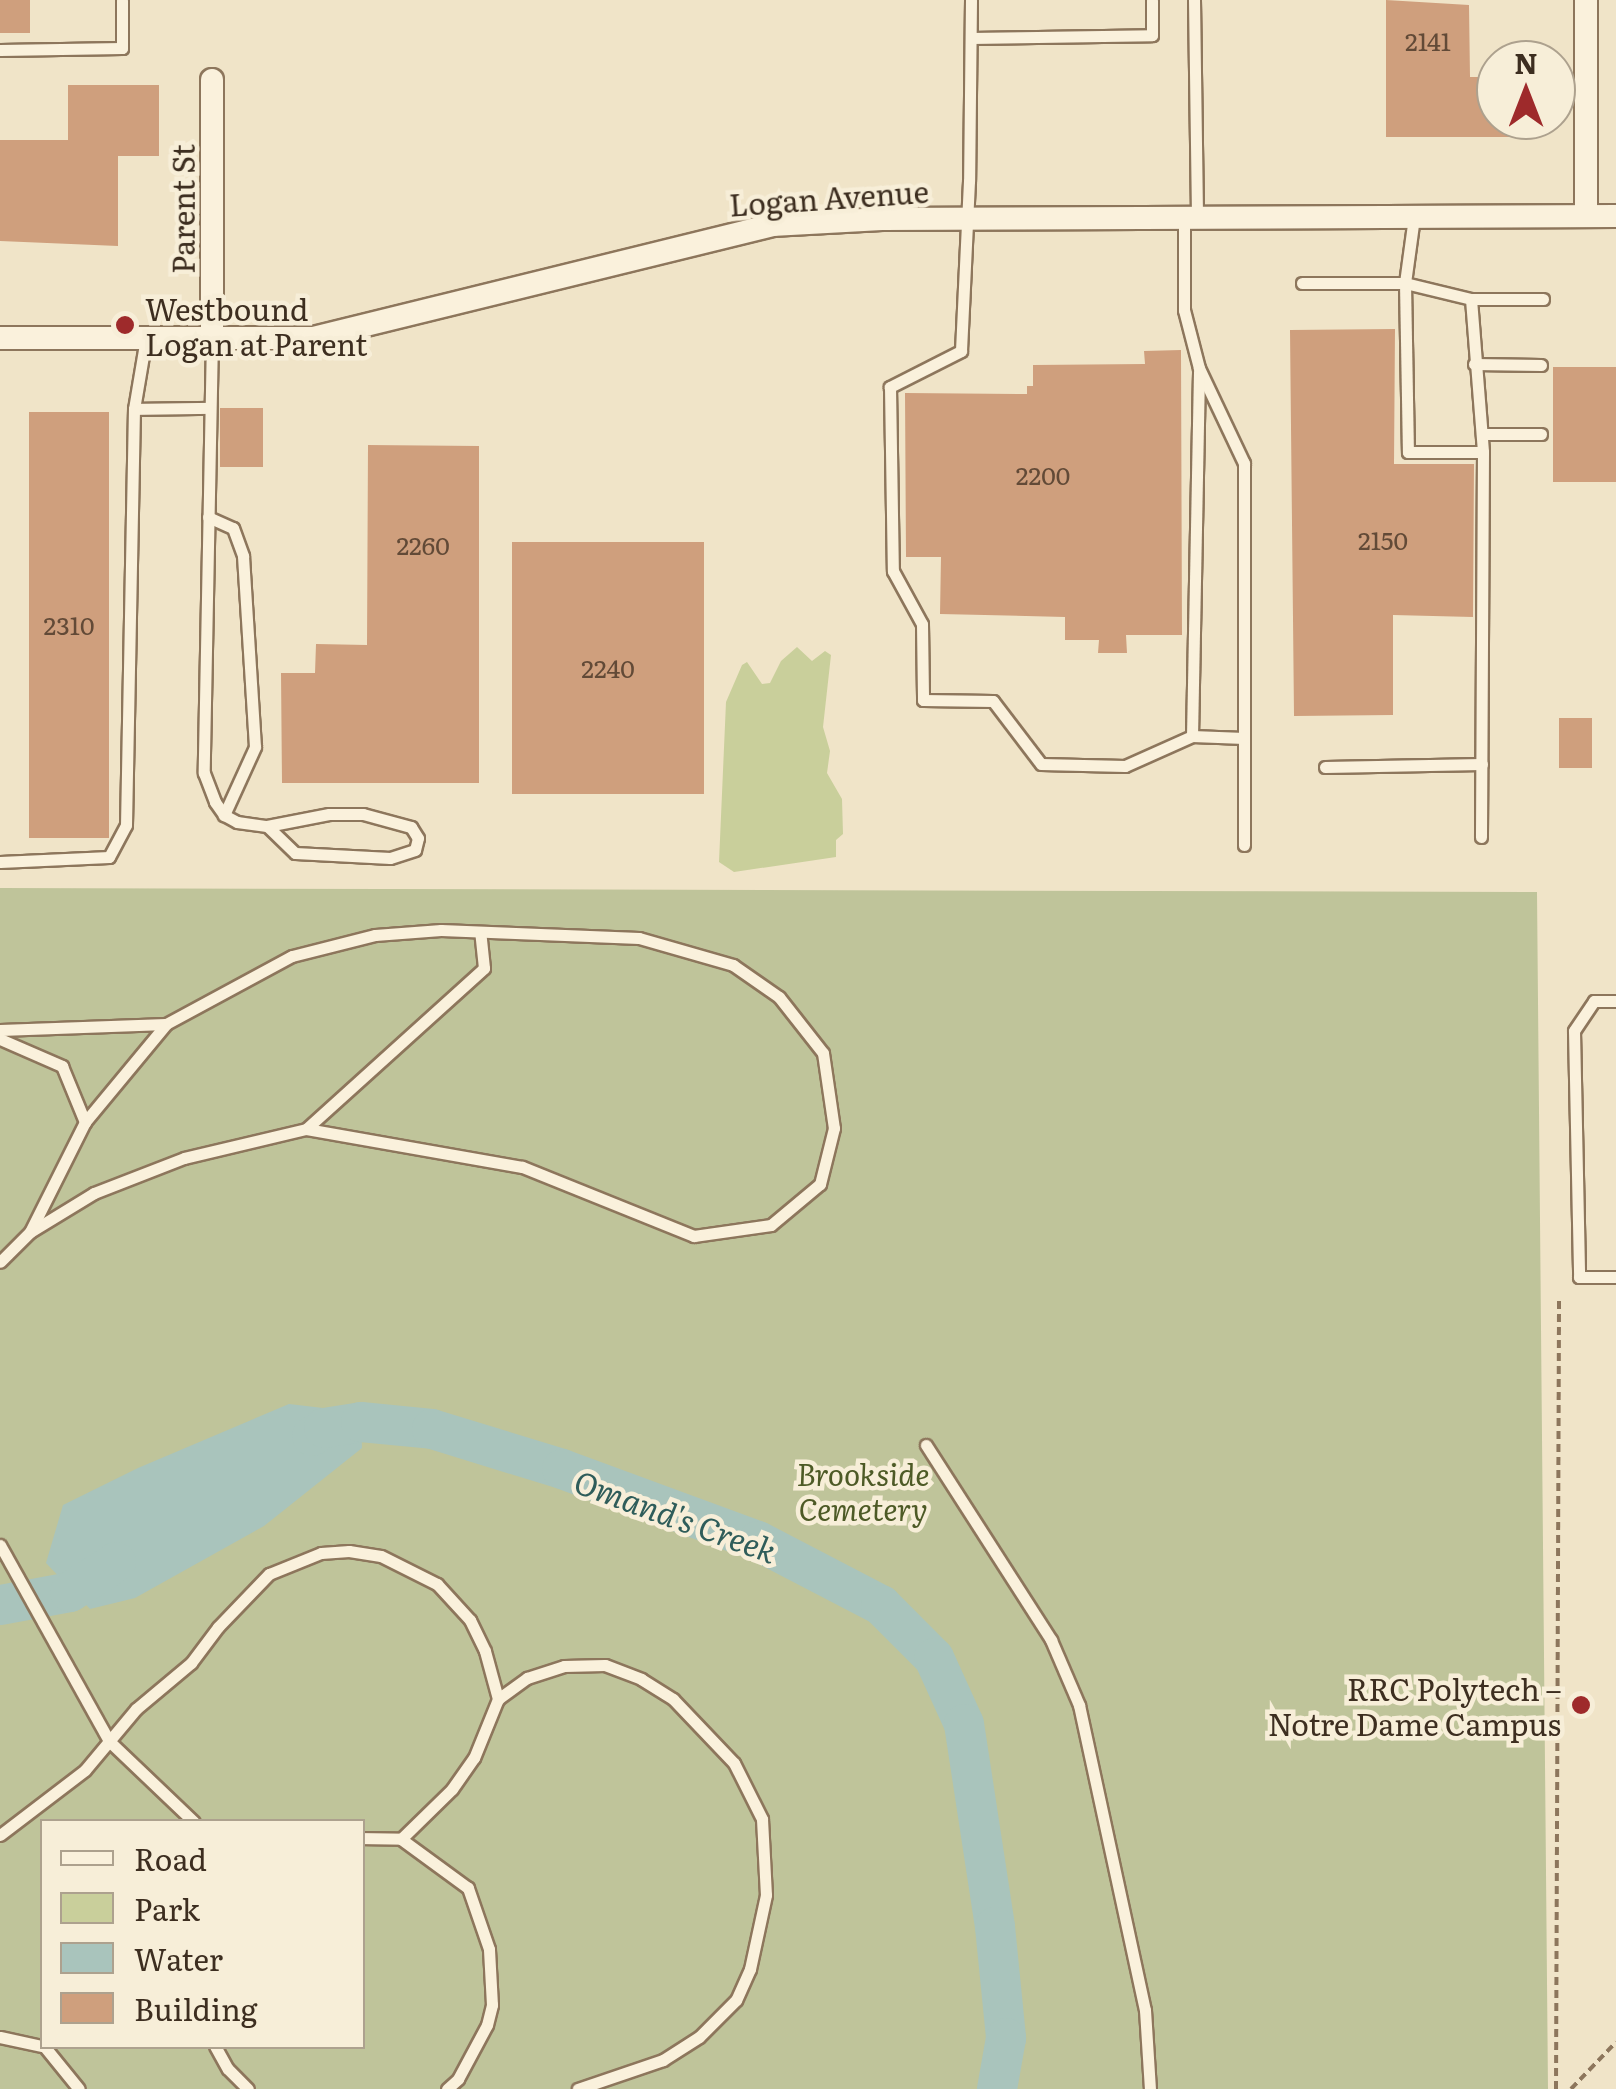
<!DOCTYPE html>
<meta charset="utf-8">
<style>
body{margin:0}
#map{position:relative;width:1616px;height:2089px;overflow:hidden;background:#f0e4c8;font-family:Literata,serif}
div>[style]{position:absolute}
.green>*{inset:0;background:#c9cf9b}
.cemetery>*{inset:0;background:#bfc49a}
.water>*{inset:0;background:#a9c4bc}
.river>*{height:40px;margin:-20px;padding:0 20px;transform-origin:20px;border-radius:20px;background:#a9c4bc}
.building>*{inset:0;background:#cf9f7d;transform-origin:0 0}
.path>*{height:4px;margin-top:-2px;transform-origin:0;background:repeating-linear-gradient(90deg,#8d765c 0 8px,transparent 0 13px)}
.roads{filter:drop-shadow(2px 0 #8d765c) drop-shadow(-2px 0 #8d765c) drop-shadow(0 2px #8d765c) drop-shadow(0 -2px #8d765c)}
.lane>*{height:11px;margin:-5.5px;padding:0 5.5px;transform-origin:5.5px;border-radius:5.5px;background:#faf1dc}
.street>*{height:22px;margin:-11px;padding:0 11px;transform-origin:11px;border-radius:11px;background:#faf1dc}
.dots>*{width:28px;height:28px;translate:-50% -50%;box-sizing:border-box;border:5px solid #f7eed8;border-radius:50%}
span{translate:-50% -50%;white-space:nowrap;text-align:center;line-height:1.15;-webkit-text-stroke:9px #f7eed8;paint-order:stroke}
.number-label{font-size:25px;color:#624a37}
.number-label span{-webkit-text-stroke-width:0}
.street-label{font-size:30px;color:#3d2e20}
.poi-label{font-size:30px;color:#3d2e20}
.left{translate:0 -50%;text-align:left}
.right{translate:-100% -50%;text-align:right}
.park-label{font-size:30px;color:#4d5a26;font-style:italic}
.water-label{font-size:32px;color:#2f5d5a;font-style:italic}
.legend{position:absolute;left:40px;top:1819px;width:325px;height:230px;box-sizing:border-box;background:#f7eed8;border:2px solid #ada18e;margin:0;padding:12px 18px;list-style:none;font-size:30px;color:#3d2e20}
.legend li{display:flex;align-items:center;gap:20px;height:50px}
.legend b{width:50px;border:2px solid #ada18e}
.north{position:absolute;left:1476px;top:40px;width:100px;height:100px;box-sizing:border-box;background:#f7eed8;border:2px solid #ada18e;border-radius:50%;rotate:0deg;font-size:28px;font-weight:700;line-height:40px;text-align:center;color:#3d2e20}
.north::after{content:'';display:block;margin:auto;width:35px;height:45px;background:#9e2a2b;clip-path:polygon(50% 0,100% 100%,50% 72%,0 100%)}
</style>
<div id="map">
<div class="green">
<div style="clip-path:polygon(797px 647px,812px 661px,825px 651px,831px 655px,823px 727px,830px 751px,827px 773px,842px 799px,843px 834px,836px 840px,836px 857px,734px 872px,719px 862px,726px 702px,742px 665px,747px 662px,762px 684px,770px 683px,781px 661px)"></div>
</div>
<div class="cemetery">
<div style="clip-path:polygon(evenodd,0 888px,1537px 892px,1548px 2089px,0 2089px,0 888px,42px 1822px,362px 1822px,362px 2046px,42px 2046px,42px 1822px)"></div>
</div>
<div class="water">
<div style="clip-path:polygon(289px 1404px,349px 1411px,361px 1422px,362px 1448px,264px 1526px,135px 1598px,90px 1609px,46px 1563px,63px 1505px,138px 1468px)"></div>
</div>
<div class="river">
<div style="left:312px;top:1436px;width:14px;rotate:-34deg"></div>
<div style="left:324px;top:1428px;width:37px;rotate:-9deg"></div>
<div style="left:361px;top:1422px;width:71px;rotate:5.6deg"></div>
<div style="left:432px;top:1429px;width:136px;rotate:17.1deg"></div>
<div style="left:562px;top:1469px;width:209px;rotate:20.2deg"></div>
<div style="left:758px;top:1541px;width:139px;rotate:27.5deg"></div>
<div style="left:881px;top:1605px;width:75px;rotate:45deg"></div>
<div style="left:934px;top:1658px;width:72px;rotate:65.6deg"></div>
<div style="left:964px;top:1724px;width:205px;rotate:81.3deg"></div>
<div style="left:995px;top:1927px;width:112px;rotate:84.3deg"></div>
<div style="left:1006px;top:2038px;width:52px;rotate:100deg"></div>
<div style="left:0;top:1605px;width:71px;rotate:-10.5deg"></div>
<div style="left:70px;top:1592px;width:55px;rotate:-33.1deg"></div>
</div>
<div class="building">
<div style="left:0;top:0;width:30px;height:33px"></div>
<div style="clip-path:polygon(1386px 0,1469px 5px,1470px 77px,1496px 77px,1496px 120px,1530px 120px,1529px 137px,1386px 137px)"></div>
<div style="clip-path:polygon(68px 85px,159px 85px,159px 156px,118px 156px,118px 246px,0 241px,0 140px,68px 140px)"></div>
<div style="clip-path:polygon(1395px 329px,1394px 464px,1474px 464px,1473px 617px,1393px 615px,1393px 715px,1294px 716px,1290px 330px)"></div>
<div style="clip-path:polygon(1181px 350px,1182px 635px,1126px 635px,1127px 653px,1098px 653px,1099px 640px,1065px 640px,1065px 617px,940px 614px,941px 557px,906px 557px,905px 393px,1027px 394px,1027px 386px,1033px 386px,1033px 365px,1145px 364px,1144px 351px)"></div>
<div style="left:1616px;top:367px;width:115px;height:63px;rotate:90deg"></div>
<div style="left:220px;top:408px;width:43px;height:59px"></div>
<div style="left:29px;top:412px;width:80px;height:426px"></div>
<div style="clip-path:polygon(368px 445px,479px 446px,479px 783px,282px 783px,281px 673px,315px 673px,316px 644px,367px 645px)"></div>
<div style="left:512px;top:542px;width:192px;height:252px"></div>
<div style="left:1559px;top:718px;width:33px;height:50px"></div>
</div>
<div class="path">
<div style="left:1556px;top:2089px;width:793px;rotate:-89.78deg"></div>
<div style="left:1571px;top:2089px;width:65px;rotate:-46.2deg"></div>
</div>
<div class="roads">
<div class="lane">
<div style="left:971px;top:0;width:181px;rotate:90.6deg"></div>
<div style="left:969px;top:181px;width:170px;rotate:92.7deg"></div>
<div style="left:961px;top:351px;width:80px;rotate:153.1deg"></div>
<div style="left:890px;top:387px;width:184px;rotate:89.1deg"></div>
<div style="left:893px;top:571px;width:60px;rotate:61.3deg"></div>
<div style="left:922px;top:624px;width:76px;rotate:89.2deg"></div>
<div style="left:923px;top:700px;width:70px;rotate:0.8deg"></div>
<div style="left:993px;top:701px;width:79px;rotate:52.7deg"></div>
<div style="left:1041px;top:764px;width:84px;rotate:1.4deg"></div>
<div style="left:1125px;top:766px;width:73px;rotate:-24.1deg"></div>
<div style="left:1194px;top:0;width:218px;rotate:89.2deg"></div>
<div style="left:971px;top:38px;width:181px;rotate:-0.9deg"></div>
<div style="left:1152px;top:35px;width:35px;rotate:-90deg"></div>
<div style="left:0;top:50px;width:122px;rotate:-0.9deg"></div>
<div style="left:122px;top:48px;width:48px;rotate:-90deg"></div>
<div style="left:1414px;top:217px;width:67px;rotate:97.8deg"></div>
<div style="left:1405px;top:283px;width:68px;rotate:13.6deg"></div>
<div style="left:1471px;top:299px;width:153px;rotate:85.5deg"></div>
<div style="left:1483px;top:452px;width:385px;rotate:90.3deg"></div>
<div style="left:1184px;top:218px;width:92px;rotate:90deg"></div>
<div style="left:1184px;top:310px;width:60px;rotate:75.5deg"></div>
<div style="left:1199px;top:368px;width:105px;rotate:64.7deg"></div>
<div style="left:1244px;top:463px;width:382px;rotate:90deg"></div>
<div style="left:1302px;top:283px;width:103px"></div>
<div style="left:1405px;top:283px;width:169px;rotate:89deg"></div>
<div style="left:1408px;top:452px;width:75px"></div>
<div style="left:1471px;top:299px;width:72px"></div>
<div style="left:212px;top:338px;width:435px;rotate:91.1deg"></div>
<div style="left:204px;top:773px;width:31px;rotate:69deg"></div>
<div style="left:215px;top:802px;width:16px;rotate:55deg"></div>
<div style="left:224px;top:815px;width:15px;rotate:28deg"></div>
<div style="left:237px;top:822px;width:30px;rotate:8deg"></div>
<div style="left:267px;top:826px;width:63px;rotate:-11deg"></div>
<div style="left:329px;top:814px;width:34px"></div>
<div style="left:363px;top:814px;width:50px;rotate:15.2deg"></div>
<div style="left:411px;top:827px;width:13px;rotate:58deg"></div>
<div style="left:418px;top:838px;width:12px;rotate:104deg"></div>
<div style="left:415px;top:850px;width:26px;rotate:162deg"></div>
<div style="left:390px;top:858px;width:95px;rotate:-177deg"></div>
<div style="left:295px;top:853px;width:39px;rotate:-136deg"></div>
<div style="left:1474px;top:364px;width:67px;rotate:0.9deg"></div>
<div style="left:1199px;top:372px;width:364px;rotate:91.1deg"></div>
<div style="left:1192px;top:736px;width:52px;rotate:2.2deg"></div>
<div style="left:134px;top:409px;width:76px;rotate:-0.8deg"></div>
<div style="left:1482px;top:434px;width:59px"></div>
<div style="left:208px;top:517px;width:27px;rotate:24deg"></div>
<div style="left:233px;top:528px;width:30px;rotate:70deg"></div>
<div style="left:243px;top:556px;width:191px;rotate:86.4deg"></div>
<div style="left:255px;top:747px;width:75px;rotate:114.5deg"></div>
<div style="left:1325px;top:767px;width:157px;rotate:-1.1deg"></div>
<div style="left:0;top:862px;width:109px;rotate:-2.6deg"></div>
<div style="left:109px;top:857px;width:36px;rotate:-62deg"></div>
<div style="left:126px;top:825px;width:416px;rotate:-88.9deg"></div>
<div style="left:134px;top:409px;width:72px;rotate:-80.4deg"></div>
<div style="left:1616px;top:1001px;width:22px;rotate:180deg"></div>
<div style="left:1594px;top:1001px;width:36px;rotate:124deg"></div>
<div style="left:1574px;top:1031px;width:246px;rotate:88.8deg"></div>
<div style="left:1579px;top:1277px;width:37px"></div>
<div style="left:0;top:1030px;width:166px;rotate:-2.1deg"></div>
<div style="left:166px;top:1024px;width:143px;rotate:-28.4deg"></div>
<div style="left:292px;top:956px;width:86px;rotate:-14.2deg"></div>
<div style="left:375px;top:935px;width:66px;rotate:-4.3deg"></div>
<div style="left:441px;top:930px;width:198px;rotate:2.3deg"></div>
<div style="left:639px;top:938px;width:98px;rotate:16deg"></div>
<div style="left:733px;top:965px;width:56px;rotate:34.8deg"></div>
<div style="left:779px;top:997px;width:71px;rotate:51.8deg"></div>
<div style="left:823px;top:1053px;width:76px;rotate:81.7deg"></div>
<div style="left:834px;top:1128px;width:58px;rotate:104deg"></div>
<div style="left:820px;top:1184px;width:64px;rotate:140.1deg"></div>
<div style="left:771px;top:1225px;width:78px;rotate:171.9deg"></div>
<div style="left:694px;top:1236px;width:185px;rotate:-158.1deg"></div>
<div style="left:522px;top:1167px;width:219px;rotate:-170deg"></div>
<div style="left:306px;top:1129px;width:125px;rotate:166.6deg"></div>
<div style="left:184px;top:1158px;width:97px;rotate:158.7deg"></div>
<div style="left:94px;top:1193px;width:75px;rotate:148.6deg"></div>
<div style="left:30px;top:1232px;width:42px;rotate:135deg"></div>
<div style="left:0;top:1039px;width:68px;rotate:23.5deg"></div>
<div style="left:62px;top:1066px;width:61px;rotate:67.7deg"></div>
<div style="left:85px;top:1122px;width:123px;rotate:116.6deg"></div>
<div style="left:85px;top:1122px;width:127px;rotate:-50.4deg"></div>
<div style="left:306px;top:1129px;width:240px;rotate:-42.1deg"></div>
<div style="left:484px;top:968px;width:36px;rotate:-96deg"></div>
<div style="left:926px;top:1445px;width:232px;rotate:57.3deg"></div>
<div style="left:1051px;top:1640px;width:71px;rotate:66.7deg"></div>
<div style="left:1079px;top:1705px;width:312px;rotate:77.8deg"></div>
<div style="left:1145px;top:2010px;width:79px;rotate:86.4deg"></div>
<div style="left:0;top:1545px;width:224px;rotate:60.9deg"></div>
<div style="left:109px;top:1741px;width:117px;rotate:43.6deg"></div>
<div style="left:0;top:1835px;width:107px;rotate:-37.4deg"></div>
<div style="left:85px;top:1770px;width:80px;rotate:-50.1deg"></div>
<div style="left:136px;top:1709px;width:72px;rotate:-39.9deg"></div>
<div style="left:191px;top:1663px;width:45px;rotate:-53.1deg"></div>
<div style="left:218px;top:1627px;width:74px;rotate:-46.1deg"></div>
<div style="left:269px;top:1574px;width:56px;rotate:-22deg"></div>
<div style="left:321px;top:1553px;width:28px;rotate:-4deg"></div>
<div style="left:349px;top:1551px;width:32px;rotate:9deg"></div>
<div style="left:381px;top:1556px;width:63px;rotate:26.6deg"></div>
<div style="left:437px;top:1584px;width:49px;rotate:47.5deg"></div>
<div style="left:470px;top:1620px;width:34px;rotate:64deg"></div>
<div style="left:485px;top:1651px;width:50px;rotate:74.8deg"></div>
<div style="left:362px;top:1838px;width:39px;rotate:1deg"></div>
<div style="left:0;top:2037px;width:43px;rotate:12.1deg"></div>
<div style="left:44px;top:2046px;width:55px;rotate:50.9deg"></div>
<div style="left:215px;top:2046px;width:26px;rotate:61deg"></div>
<div style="left:228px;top:2069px;width:28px;rotate:45deg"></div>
<div style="left:447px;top:2089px;width:15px;rotate:-42deg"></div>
<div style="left:458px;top:2079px;width:61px;rotate:-61.8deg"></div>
<div style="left:487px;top:2025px;width:21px;rotate:-76deg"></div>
<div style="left:492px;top:2005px;width:56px;rotate:-93.1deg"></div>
<div style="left:489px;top:1949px;width:65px;rotate:-109deg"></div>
<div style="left:468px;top:1888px;width:83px;rotate:-143.8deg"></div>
<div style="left:401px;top:1839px;width:71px;rotate:-44.4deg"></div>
<div style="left:452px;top:1789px;width:38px;rotate:-55deg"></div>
<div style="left:474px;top:1758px;width:64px;rotate:-67.9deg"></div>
<div style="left:498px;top:1699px;width:36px;rotate:-36deg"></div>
<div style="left:527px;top:1678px;width:39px;rotate:-18deg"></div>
<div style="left:564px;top:1666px;width:41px;rotate:-1.4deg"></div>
<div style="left:605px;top:1665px;width:39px;rotate:21deg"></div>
<div style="left:641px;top:1679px;width:38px;rotate:32deg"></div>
<div style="left:673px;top:1699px;width:88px;rotate:46.4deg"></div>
<div style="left:734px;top:1763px;width:63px;rotate:63.4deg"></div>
<div style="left:762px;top:1819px;width:76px;rotate:87deg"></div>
<div style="left:766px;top:1895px;width:76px;rotate:102.2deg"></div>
<div style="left:750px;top:1969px;width:34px;rotate:114deg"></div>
<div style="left:736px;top:2000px;width:52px;rotate:135deg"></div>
<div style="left:699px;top:2037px;width:43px;rotate:147.4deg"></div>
<div style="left:663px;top:2060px;width:90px;rotate:161.2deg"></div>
</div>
<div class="street">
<div style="left:212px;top:80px;width:258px;rotate:90deg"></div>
<div style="left:1586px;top:216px;width:216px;rotate:-90deg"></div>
<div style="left:0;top:338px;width:313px"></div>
<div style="left:313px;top:338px;width:473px;rotate:-13.8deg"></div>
<div style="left:772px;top:225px;width:110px;rotate:-3.1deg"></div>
<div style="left:882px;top:219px;width:734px;rotate:-0.23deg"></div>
</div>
</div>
<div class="dots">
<div style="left:125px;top:325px;background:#9e2a2b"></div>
<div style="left:1581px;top:1705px;background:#9e2a2b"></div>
</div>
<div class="number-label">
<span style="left:1428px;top:41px">2141</span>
<span style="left:1043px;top:475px">2200</span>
<span style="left:1383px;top:540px">2150</span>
<span style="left:423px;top:545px">2260</span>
<span style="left:69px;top:625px">2310</span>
<span style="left:608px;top:668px">2240</span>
</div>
<div class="street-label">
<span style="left:829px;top:197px;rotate:-4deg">Logan Avenue</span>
<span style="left:182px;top:209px;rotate:-90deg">Parent St</span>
</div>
<div class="poi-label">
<span class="left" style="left:145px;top:325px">Westbound<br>Logan at Parent</span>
<span class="right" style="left:1561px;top:1705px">RRC Polytech –<br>Notre Dame Campus</span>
</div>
<div class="park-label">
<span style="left:863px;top:1490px">Brookside<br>Cemetery</span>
</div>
<div class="water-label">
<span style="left:676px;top:1515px;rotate:20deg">Omand's Creek</span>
</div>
<ul class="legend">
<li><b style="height:12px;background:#faf1dc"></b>Road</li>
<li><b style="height:28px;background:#c9cf9b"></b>Park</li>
<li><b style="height:28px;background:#a9c4bc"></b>Water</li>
<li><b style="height:28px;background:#cf9f7d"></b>Building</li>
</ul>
<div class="north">N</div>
</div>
